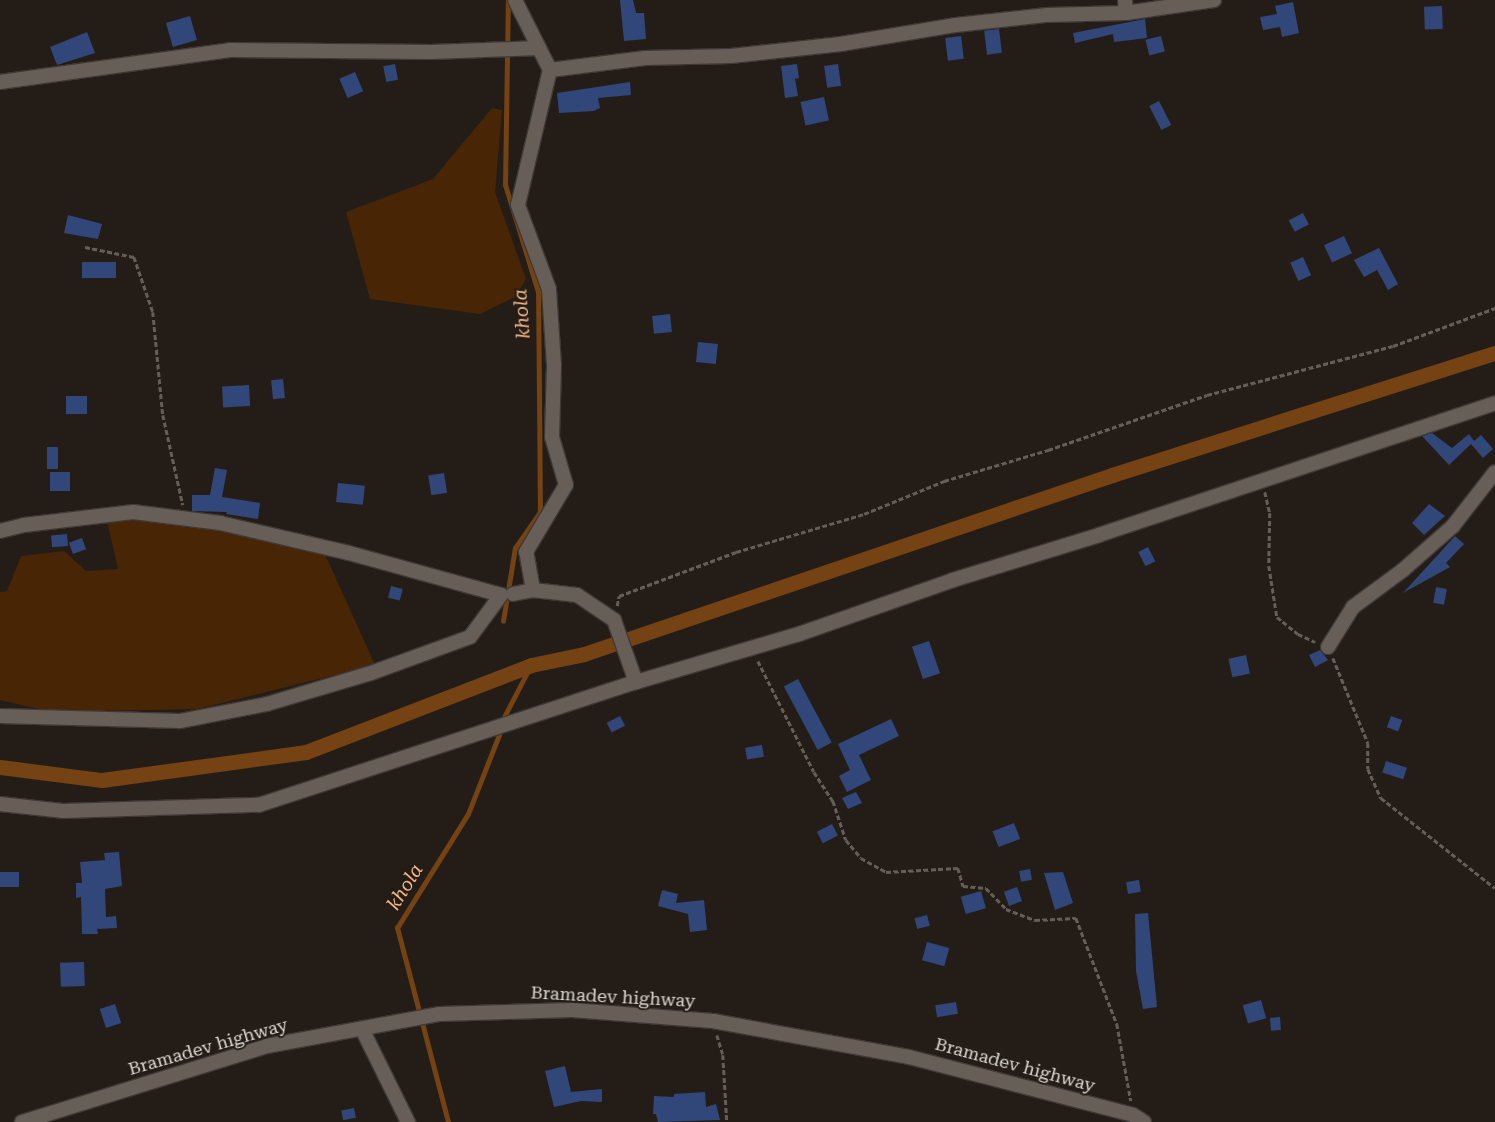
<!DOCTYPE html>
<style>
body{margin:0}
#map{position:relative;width:1495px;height:1122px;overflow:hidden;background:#241d17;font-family:"Roboto Serif",serif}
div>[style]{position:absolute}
.green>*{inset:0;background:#472505}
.stream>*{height:4.5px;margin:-2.25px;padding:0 2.25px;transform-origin:2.25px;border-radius:2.25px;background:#754213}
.canal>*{height:15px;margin:-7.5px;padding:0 7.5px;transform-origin:7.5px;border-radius:7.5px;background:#754213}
.building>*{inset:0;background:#314679;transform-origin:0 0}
.path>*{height:2.5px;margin-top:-1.25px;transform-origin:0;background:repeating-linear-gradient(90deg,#645e59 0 5px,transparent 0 7.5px)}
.roads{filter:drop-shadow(1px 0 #3f3936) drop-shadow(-1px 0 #3f3936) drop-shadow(0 1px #3f3936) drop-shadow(0 -1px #3f3936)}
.minor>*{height:14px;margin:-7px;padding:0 7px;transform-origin:7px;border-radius:7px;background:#675e58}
.tertiary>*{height:14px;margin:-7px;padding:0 7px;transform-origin:7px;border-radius:7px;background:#675e58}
span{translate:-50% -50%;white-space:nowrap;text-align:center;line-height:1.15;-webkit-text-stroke:4px #241d17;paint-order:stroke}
.street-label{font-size:18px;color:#dcd7d3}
.water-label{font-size:19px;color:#f5b685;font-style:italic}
</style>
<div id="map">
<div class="green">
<div style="clip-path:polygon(492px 108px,502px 110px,495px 192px,526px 279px,515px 297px,480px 314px,370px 299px,346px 212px,433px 179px)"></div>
<div style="clip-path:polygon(107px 521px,181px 521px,324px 552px,375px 665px,198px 709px,51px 712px,0 700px,0 592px,7px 591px,21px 556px,64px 551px,86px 571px,118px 569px)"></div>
</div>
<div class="stream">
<div style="left:503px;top:621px;width:74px;rotate:-80.7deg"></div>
<div style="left:515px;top:548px;width:44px;rotate:-55.2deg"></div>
<div style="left:540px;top:512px;width:220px;rotate:-90.5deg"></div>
<div style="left:538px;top:292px;width:112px;rotate:-107.1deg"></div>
<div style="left:505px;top:185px;width:185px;rotate:-89.1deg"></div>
<div style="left:504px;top:717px;width:59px;rotate:-62.6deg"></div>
<div style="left:448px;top:1122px;width:201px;rotate:-104.7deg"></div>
<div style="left:397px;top:928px;width:134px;rotate:-58.1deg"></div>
<div style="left:468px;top:814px;width:85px;rotate:-68.6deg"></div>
</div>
<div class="canal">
<div style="left:0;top:767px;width:103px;rotate:7.3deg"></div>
<div style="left:102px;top:780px;width:206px;rotate:-7.8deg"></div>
<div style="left:306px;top:752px;width:241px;rotate:-21.1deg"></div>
<div style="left:531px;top:665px;width:54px;rotate:-11.7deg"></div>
<div style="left:584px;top:654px;width:558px;rotate:-18.73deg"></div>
<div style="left:1112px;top:475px;width:402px;rotate:-17.7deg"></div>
</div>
<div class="building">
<div style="clip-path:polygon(620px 0,633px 0,636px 13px,644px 13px,646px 39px,624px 41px)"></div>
<div style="clip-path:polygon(1293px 2px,1299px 33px,1282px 37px,1280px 27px,1263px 30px,1260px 17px,1277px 14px,1275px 6px)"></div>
<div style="left:1442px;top:6px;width:23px;height:18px;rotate:88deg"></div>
<div style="left:190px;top:16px;width:25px;height:25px;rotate:74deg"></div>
<div style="clip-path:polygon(1145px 19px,1147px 38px,1114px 42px,1113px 34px,1075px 43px,1073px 33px)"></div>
<div style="left:999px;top:29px;width:24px;height:15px;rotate:83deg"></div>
<div style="clip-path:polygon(87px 32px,95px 53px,57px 65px,50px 47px)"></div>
<div style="left:961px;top:36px;width:23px;height:16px;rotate:83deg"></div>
<div style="left:1161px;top:36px;width:16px;height:16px;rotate:76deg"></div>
<div style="left:395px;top:64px;width:16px;height:12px;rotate:79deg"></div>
<div style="clip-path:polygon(797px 64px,799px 78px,795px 79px,798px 96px,785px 98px,781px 66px)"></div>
<div style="left:838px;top:64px;width:22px;height:14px;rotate:82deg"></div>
<div style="left:355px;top:72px;width:21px;height:17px;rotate:67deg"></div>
<div style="clip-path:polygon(630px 82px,631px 95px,598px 98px,600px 108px,594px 111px,559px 113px,557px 93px)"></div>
<div style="left:824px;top:97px;width:24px;height:24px;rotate:78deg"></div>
<div style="left:1159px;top:101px;width:27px;height:11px;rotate:63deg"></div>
<div style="left:1303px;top:213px;width:13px;height:16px;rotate:63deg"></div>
<div style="clip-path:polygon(68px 215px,102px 224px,98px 239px,64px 233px)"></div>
<div style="left:1344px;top:236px;width:19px;height:22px;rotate:65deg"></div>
<div style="clip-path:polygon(1379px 248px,1398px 284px,1388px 290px,1377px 270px,1364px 277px,1354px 260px)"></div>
<div style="left:1303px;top:257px;width:20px;height:14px;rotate:66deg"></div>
<div style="left:116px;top:262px;width:16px;height:34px;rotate:90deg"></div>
<div style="left:670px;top:314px;width:18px;height:18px;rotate:84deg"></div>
<div style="left:698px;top:342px;width:20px;height:20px;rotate:6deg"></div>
<div style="left:283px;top:379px;width:19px;height:12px;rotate:84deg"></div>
<div style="left:249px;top:385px;width:21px;height:27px;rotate:87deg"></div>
<div style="left:66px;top:396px;width:21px;height:18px"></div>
<div style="clip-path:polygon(1432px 433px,1452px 448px,1469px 434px,1474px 441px,1481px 435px,1493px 449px,1483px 458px,1471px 444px,1449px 465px,1422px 436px)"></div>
<div style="left:47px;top:447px;width:11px;height:22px"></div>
<div style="clip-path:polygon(215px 468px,227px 470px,222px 497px,260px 503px,258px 519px,226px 514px,227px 512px,192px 511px,192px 495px,210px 495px)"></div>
<div style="left:50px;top:472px;width:20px;height:19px"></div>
<div style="left:444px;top:473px;width:20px;height:16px;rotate:81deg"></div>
<div style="left:338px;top:483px;width:27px;height:19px;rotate:6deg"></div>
<div style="clip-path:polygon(1429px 504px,1445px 516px,1424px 535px,1412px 523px)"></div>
<div style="left:67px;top:534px;width:12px;height:16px;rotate:85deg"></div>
<div style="clip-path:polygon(1455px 536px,1464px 544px,1446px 563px,1450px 567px,1403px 593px)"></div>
<div style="left:82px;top:538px;width:12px;height:14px;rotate:70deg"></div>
<div style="left:1148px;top:547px;width:16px;height:11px;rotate:63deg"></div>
<div style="left:391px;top:586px;width:12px;height:12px;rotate:14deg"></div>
<div style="left:1436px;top:587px;width:11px;height:16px;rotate:10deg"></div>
<div style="left:929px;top:641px;width:34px;height:18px;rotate:71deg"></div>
<div style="clip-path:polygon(1320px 650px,1328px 660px,1315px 667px,1309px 655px)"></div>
<div style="left:1246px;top:655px;width:19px;height:18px;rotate:78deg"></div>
<div style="left:798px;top:679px;width:72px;height:16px;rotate:62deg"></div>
<div style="left:620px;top:716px;width:11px;height:15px;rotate:63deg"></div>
<div style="left:1391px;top:716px;width:12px;height:12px;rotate:20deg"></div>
<div style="clip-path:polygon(891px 719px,899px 736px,859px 755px,871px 780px,847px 792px,839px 776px,850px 770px,838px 744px)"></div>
<div style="left:762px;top:745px;width:12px;height:17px;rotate:81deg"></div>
<div style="left:1386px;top:761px;width:22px;height:12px;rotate:18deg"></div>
<div style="clip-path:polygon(856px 792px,862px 803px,848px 809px,842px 798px)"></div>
<div style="left:1014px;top:823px;width:17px;height:23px;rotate:69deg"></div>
<div style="left:832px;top:824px;width:13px;height:17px;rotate:63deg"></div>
<div style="clip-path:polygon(119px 852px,122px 886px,105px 889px,106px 917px,116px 916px,117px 928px,97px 929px,98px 934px,82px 934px,81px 897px,76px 898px,76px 883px,82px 883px,80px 862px,105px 860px,104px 853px)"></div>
<div style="left:1030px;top:869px;width:11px;height:11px;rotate:80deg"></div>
<div style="left:19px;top:872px;width:15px;height:19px;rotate:90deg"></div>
<div style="clip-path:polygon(1063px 872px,1073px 903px,1055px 910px,1044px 873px)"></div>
<div style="left:1139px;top:880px;width:12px;height:13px;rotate:81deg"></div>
<div style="left:1017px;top:887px;width:15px;height:14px;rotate:70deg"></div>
<div style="clip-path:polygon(662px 890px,678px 894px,676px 903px,704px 900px,707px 930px,690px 932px,688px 914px,658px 906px)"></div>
<div style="left:981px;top:891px;width:18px;height:21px;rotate:74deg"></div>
<div style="clip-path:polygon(1148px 913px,1157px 1007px,1143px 1009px,1136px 971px,1135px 914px)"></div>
<div style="left:927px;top:915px;width:11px;height:13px;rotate:75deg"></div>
<div style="left:927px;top:942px;width:23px;height:19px;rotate:15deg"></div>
<div style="left:84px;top:962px;width:24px;height:24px;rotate:88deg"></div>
<div style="left:1261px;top:1000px;width:19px;height:19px;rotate:74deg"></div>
<div style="left:956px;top:1002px;width:12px;height:21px;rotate:81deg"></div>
<div style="left:115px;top:1004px;width:20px;height:16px;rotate:72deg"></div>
<div style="left:1280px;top:1017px;width:13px;height:10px;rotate:86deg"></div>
<div style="clip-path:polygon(565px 1066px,571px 1092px,602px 1089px,602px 1102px,581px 1101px,554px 1107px,545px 1071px)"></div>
<div style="clip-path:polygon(705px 1092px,706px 1107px,716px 1104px,720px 1120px,658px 1122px,656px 1114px,653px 1114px,654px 1096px,674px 1097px,674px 1094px)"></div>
<div style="left:354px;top:1108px;width:10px;height:13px;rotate:79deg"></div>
</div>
<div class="path">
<div style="left:85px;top:247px;width:50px;rotate:11.5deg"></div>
<div style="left:134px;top:257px;width:58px;rotate:70.9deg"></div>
<div style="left:153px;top:312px;width:103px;rotate:84.5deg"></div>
<div style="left:163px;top:415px;width:92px;rotate:77.5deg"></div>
<div style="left:1265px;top:492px;width:22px;rotate:77deg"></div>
<div style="left:1270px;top:513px;width:53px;rotate:91.1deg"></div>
<div style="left:1269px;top:566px;width:52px;rotate:81.1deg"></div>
<div style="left:1277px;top:617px;width:27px;rotate:39deg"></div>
<div style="left:1298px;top:634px;width:19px;rotate:25deg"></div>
<div style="left:617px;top:606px;width:10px;rotate:-79deg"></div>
<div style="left:619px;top:596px;width:125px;rotate:-20.6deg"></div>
<div style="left:736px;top:552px;width:134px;rotate:-16.5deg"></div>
<div style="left:864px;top:514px;width:87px;rotate:-22.4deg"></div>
<div style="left:944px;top:481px;width:109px;rotate:-16.6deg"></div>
<div style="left:1048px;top:450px;width:168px;rotate:-19.1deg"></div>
<div style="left:1207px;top:395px;width:192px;rotate:-14.8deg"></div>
<div style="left:1393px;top:346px;width:109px;rotate:-20.4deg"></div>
<div style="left:1333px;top:658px;width:92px;rotate:67.6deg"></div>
<div style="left:1368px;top:743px;width:26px;rotate:90deg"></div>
<div style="left:1368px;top:769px;width:32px;rotate:66deg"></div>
<div style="left:1381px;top:798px;width:145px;rotate:38.3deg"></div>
<div style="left:758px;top:661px;width:124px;rotate:63.2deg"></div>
<div style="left:814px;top:772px;width:35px;rotate:57deg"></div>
<div style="left:833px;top:801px;width:41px;rotate:71.6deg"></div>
<div style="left:846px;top:840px;width:23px;rotate:50deg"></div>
<div style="left:861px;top:858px;width:29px;rotate:29deg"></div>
<div style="left:886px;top:872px;width:72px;rotate:-3.2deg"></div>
<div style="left:958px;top:868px;width:19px;rotate:74deg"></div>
<div style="left:963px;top:886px;width:23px;rotate:5deg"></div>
<div style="left:986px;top:888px;width:29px;rotate:46deg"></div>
<div style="left:1006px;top:909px;width:31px;rotate:21deg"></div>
<div style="left:1035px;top:920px;width:41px;rotate:-2.8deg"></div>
<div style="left:1076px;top:918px;width:114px;rotate:68.9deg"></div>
<div style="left:1117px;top:1024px;width:78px;rotate:79.7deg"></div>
<div style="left:717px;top:1035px;width:21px;rotate:73deg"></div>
<div style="left:723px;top:1055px;width:67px;rotate:86.6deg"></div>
</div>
<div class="roads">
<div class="minor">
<div style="left:515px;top:0;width:78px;rotate:63.4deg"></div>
<div style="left:550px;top:70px;width:96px;rotate:-7.2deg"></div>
<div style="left:645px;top:58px;width:86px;rotate:-1.3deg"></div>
<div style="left:731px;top:56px;width:111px;rotate:-6.2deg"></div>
<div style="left:841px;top:44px;width:117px;rotate:-9.4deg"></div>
<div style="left:956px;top:25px;width:92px;rotate:-6.3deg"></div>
<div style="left:1047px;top:15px;width:79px;rotate:-1.5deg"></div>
<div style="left:1126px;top:13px;width:89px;rotate:-8.4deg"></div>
<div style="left:1125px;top:0;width:13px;rotate:86deg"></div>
<div style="left:0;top:82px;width:232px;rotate:-7.9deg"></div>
<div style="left:230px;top:50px;width:201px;rotate:0.6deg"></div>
<div style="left:431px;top:52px;width:108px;rotate:-2.1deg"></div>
<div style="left:0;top:531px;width:25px;rotate:-14deg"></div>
<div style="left:24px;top:525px;width:110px;rotate:-6.8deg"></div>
<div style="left:133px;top:512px;width:88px;rotate:7.2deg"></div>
<div style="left:220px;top:523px;width:132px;rotate:13.1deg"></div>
<div style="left:349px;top:553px;width:158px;rotate:15.4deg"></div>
<div style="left:501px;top:595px;width:52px;rotate:126.4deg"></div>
<div style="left:470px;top:637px;width:105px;rotate:160deg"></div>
<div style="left:371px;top:673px;width:109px;rotate:163.4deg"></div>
<div style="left:267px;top:704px;width:89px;rotate:168.9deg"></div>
<div style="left:180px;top:721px;width:180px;rotate:-178.4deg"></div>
<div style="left:533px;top:590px;width:39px;rotate:-100deg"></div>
<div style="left:526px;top:552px;width:78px;rotate:-59.2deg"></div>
<div style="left:566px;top:485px;width:50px;rotate:-106.3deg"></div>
<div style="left:552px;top:437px;width:72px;rotate:-88.4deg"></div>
<div style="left:554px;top:365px;width:76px;rotate:-93.8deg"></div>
<div style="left:549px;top:289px;width:90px;rotate:-110.3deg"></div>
<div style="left:518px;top:205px;width:139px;rotate:-76.7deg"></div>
<div style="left:513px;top:594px;width:20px;rotate:-11deg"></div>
<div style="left:533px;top:590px;width:44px;rotate:6.5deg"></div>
<div style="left:577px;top:595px;width:45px;rotate:34deg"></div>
<div style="left:614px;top:620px;width:66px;rotate:70.5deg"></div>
<div style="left:1328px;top:647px;width:47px;rotate:-58deg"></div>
<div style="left:1353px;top:607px;width:62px;rotate:-36.5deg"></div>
<div style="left:1403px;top:570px;width:67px;rotate:-41.3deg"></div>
<div style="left:1453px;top:526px;width:68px;rotate:-52.1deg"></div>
<div style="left:0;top:804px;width:63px;rotate:6.3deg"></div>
<div style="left:63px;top:811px;width:196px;rotate:-1.8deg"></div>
<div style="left:259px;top:805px;width:397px;rotate:-18.1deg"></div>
<div style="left:636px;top:682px;width:170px;rotate:-16.4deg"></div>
<div style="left:799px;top:634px;width:163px;rotate:-19.3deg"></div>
<div style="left:953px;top:580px;width:153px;rotate:-17.1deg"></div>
<div style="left:1099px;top:535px;width:417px;rotate:-18.4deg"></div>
<div style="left:362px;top:1029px;width:104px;rotate:63.7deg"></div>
</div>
<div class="tertiary">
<div style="left:22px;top:1122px;width:257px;rotate:-17.2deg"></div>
<div style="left:267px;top:1046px;width:176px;rotate:-10.5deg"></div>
<div style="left:440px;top:1014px;width:132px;rotate:-1.7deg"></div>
<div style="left:572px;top:1010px;width:141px;rotate:4.5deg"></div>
<div style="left:713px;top:1021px;width:199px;rotate:10.4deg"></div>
<div style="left:909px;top:1057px;width:231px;rotate:14.5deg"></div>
<div style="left:1133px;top:1115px;width:13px;rotate:32deg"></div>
</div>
</div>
<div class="street-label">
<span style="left:613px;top:997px;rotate:3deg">Bramadev highway</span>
<span style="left:208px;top:1047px;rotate:-16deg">Bramadev highway</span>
<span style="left:1015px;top:1065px;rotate:15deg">Bramadev highway</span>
</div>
<div class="water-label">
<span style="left:522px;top:314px;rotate:-94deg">khola</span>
<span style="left:405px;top:887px;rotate:-58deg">khola</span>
</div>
</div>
